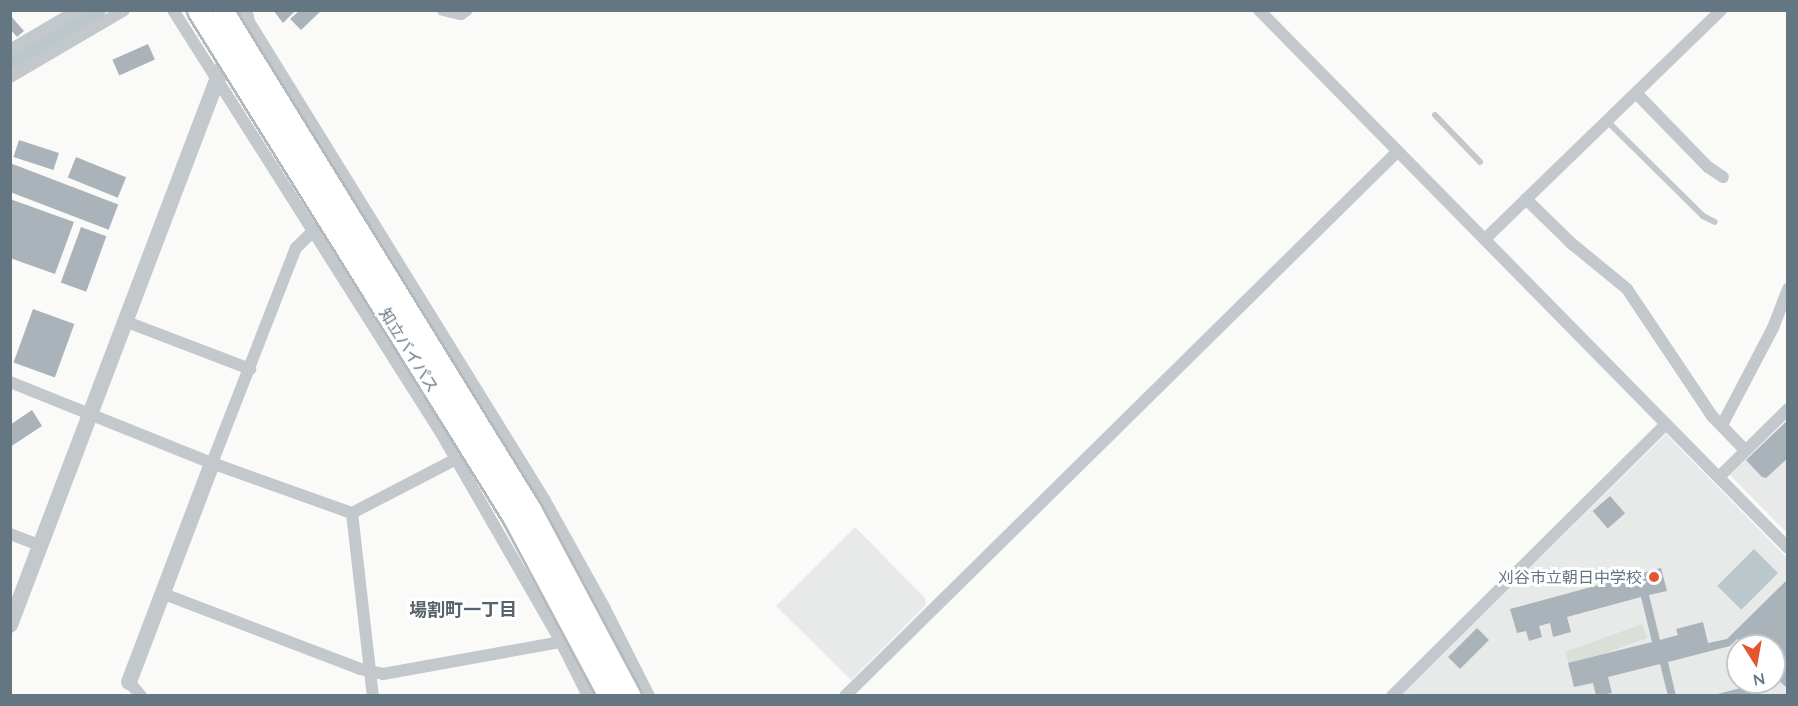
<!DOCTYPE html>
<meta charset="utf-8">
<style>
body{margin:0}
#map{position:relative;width:1798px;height:706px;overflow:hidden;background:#fafaf8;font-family:Quicksand,"Noto Sans JP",sans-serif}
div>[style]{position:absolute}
.built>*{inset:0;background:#e8e9e9}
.green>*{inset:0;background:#dadfd7;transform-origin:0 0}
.water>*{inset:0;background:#bbc7cb;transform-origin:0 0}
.canal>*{height:15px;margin:-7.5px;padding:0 7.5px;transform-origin:7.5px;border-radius:7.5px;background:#bbc7cb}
.building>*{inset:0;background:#aab3b9;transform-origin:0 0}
.service>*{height:6px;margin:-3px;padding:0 3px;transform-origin:3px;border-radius:3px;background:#c3c8cc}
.minor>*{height:12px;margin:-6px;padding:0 6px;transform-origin:6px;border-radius:6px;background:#c3c8cc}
.tertiary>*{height:16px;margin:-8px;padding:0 8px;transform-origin:8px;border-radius:8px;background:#c3c8cc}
.bridges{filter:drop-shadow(2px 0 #b4b9bd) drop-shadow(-2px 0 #b4b9bd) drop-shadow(0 2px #b4b9bd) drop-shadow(0 -2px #b4b9bd)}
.trunk-bridge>*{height:21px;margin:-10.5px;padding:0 10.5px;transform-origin:10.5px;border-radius:10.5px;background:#fff}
.dots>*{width:16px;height:16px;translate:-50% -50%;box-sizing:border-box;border:3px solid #fff;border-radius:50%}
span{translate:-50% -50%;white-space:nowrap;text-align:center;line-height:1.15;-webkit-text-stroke:6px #fff;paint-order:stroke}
.street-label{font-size:16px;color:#657683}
.poi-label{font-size:16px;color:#657683}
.right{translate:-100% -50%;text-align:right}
.neighbourhood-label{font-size:18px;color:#57646e;font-weight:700}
.frame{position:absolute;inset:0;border:12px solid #657683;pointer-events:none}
.north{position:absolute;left:1726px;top:634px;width:60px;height:60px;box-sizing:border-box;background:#fff;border:2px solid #c1c8cd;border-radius:50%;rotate:169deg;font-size:16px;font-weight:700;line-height:24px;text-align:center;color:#657683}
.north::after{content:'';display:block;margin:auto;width:21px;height:27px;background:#e4572e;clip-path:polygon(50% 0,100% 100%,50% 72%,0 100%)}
</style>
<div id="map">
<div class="built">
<div style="clip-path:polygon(1787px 419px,1787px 533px,1730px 475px)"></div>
<div style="clip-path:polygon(evenodd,1666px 434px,1787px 558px,1787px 695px,1400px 696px,1666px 434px,1738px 646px,1774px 646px,1774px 682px,1738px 682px,1738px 646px)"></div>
<div style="clip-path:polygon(855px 527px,925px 598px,926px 605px,851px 680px,776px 606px)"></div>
</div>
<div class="green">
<div style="left:1642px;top:624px;width:15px;height:82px;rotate:70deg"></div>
</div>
<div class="water">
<div style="left:1754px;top:549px;width:34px;height:52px;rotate:45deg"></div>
</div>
<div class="canal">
<div style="left:10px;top:62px;width:102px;rotate:-30.6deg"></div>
</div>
<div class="building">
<div style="clip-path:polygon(273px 10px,296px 10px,283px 23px)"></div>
<div style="clip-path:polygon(300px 10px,322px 10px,301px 30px,290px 19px)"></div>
<div style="clip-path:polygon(10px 15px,24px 31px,17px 37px,10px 29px)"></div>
<div style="left:148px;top:44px;width:17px;height:39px;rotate:66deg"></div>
<div style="left:19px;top:140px;width:42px;height:18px;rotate:18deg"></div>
<div style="left:76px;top:157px;width:54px;height:22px;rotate:22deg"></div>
<div style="left:10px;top:163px;width:116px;height:27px;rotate:21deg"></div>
<div style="clip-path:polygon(10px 199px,74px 222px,55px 274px,10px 258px)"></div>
<div style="left:81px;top:227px;width:27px;height:59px;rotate:20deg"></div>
<div style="left:33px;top:309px;width:44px;height:57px;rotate:20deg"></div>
<div style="clip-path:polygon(32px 410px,42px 426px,10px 447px,10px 425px)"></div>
<div style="clip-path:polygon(1788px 420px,1788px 458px,1766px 478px,1762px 477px,1746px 460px)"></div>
<div style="left:1610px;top:496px;width:23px;height:23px;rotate:49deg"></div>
<div style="clip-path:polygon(1661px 568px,1667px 591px,1649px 595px,1660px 640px,1678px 635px,1676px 629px,1703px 622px,1708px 643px,1727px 639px,1788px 579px,1788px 689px,1774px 676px,1774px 646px,1744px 646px,1737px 639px,1730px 646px,1668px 662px,1676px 696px,1668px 696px,1660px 664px,1608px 677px,1612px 693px,1596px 696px,1593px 683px,1574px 687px,1568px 663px,1652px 642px,1641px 597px,1567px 617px,1571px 632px,1553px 637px,1550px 623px,1539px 626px,1542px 637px,1529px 641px,1526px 631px,1517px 633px,1510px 609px)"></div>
<div style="left:1477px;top:628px;width:17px;height:41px;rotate:45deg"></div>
<div style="clip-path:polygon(1752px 685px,1754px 696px,1714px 696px,1714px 695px)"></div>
</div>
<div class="service">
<div style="left:1435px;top:115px;width:65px;rotate:46.2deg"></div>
<div style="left:1607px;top:121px;width:135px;rotate:44.7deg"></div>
<div style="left:1703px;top:216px;width:13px;rotate:27deg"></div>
</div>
<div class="minor">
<div style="left:173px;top:10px;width:501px;rotate:57.64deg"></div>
<div style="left:441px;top:433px;width:241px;rotate:60.1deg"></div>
<div style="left:561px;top:642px;width:60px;rotate:63.4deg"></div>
<div style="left:443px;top:10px;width:18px;rotate:13deg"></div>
<div style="left:461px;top:14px;width:7px;rotate:-34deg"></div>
<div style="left:1259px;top:10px;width:755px;rotate:45.48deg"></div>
<div style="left:243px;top:12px;width:573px;rotate:58.28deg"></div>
<div style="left:544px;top:499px;width:124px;rotate:60.9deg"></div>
<div style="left:604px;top:607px;width:100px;rotate:63.2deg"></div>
<div style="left:10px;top:50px;width:79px;rotate:-30.5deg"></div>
<div style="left:10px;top:77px;width:132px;rotate:-30.4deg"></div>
<div style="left:1636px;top:93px;width:103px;rotate:45.8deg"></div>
<div style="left:1708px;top:167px;width:18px;rotate:34deg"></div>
<div style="left:1526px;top:199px;width:63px;rotate:44.4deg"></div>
<div style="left:1571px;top:243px;width:72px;rotate:39.4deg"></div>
<div style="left:1627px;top:289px;width:153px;rotate:56.2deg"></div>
<div style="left:1712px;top:416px;width:47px;rotate:45.9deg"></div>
<div style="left:1485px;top:239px;width:329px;rotate:-44.1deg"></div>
<div style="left:127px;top:322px;width:132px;rotate:20.9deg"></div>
<div style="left:10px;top:382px;width:218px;rotate:21.9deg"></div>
<div style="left:212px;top:463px;width:149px;rotate:19.7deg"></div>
<div style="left:352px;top:513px;width:184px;rotate:83.5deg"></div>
<div style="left:1722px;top:425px;width:110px;rotate:-62.3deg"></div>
<div style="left:1773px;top:328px;width:42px;rotate:-69deg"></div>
<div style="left:212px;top:463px;width:231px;rotate:-68.7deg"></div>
<div style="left:296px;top:248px;width:33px;rotate:-45deg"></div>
<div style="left:1719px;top:477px;width:97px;rotate:-44.6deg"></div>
<div style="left:352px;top:513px;width:117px;rotate:-27.4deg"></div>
<div style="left:10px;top:534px;width:34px;rotate:21deg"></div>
<div style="left:164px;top:594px;width:210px;rotate:20.9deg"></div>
<div style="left:360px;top:669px;width:24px;rotate:12deg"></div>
<div style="left:383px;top:674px;width:181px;rotate:-10.2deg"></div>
<div style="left:129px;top:682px;width:18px;rotate:49deg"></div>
<div style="left:845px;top:696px;width:775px;rotate:-44.58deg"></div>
<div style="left:1392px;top:696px;width:385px;rotate:-44.8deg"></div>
</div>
<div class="tertiary">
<div style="left:10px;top:625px;width:583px;rotate:-69.2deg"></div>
<div style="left:217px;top:80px;width:70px;rotate:-65.6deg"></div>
<div style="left:129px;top:682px;width:234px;rotate:-69.2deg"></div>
</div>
<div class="bridges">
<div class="trunk-bridge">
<div style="left:198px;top:10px;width:596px;rotate:58.1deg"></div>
<div style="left:513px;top:516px;width:204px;rotate:61.9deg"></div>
<div style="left:222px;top:10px;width:586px;rotate:58.32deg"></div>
<div style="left:530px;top:509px;width:212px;rotate:61.9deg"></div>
</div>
</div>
<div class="dots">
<div style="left:1654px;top:577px;background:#e4572e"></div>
</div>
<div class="street-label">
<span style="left:409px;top:350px;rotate:58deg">知立バイパス</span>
</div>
<div class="poi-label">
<span class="right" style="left:1642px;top:577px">刈谷市立朝日中学校</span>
</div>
<div class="neighbourhood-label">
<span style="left:463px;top:610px">場割町一丁目</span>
</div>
<div class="frame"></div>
<div class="north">N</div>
</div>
